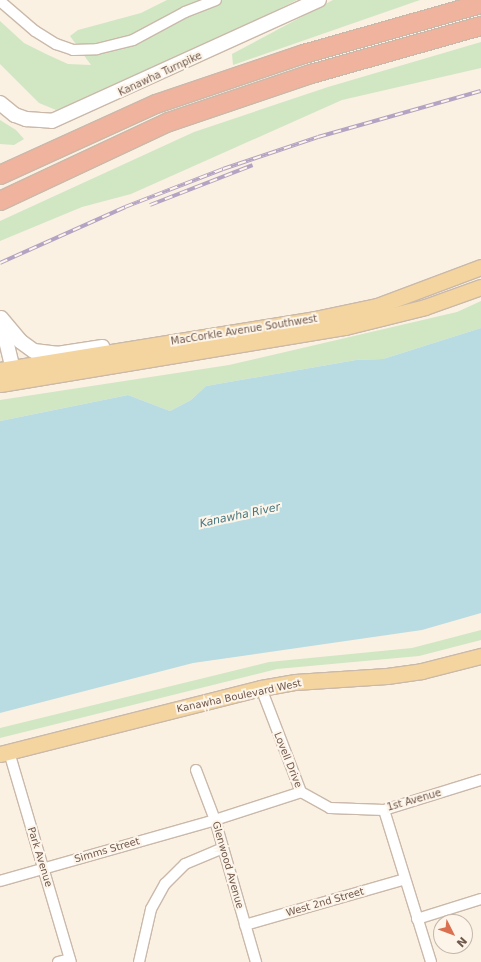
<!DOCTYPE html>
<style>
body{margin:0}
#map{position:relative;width:481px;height:962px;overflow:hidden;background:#faf1e3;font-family:"DejaVu Sans",sans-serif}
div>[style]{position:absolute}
.green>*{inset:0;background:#d1e6c3}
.water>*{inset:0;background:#b9dce2}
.roads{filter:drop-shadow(1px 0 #cab9aa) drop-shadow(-1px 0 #cab9aa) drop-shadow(0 1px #cab9aa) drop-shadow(0 -1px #cab9aa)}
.street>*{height:10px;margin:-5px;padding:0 5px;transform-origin:5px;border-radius:5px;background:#fff}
.secondary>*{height:14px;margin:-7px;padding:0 7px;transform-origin:7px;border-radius:7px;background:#fff}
.primary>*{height:15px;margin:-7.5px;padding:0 7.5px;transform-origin:7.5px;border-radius:7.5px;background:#f4d5a0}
.highway>*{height:18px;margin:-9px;padding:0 9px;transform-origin:9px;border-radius:9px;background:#f0b39e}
.rail>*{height:4px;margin-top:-2px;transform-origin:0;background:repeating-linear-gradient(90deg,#fdf5e9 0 8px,#b4a3c2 0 16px);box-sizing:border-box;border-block:1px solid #b4a3c2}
span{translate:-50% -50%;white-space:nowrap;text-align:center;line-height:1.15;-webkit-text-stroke:4px #fdf5e9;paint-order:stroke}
.street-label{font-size:10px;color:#70584b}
.water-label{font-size:11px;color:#477882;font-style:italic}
.north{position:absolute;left:433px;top:914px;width:40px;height:40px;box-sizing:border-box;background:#fdf5e9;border:1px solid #c5b6aa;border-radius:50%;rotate:132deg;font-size:11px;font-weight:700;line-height:16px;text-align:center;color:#70584b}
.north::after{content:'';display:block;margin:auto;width:14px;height:18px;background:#db7051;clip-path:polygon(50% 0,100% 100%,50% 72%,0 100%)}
</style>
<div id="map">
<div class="green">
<div style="clip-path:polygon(167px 0,297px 0,141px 78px,56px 110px,39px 103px,0 64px,0 21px,24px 43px,46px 54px,68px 64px,91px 65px,70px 36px,78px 30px,141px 13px)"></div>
<div style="clip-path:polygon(333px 0,420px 0,233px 65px,232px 54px)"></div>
<div style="clip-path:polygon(481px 42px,481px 68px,342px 100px,131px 194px,82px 207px,0 241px,0 221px,194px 132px,328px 87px)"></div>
<div style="clip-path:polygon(0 120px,16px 130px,24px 139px,14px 145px,0 144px)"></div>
<div style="clip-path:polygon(481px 301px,481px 328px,383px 359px,356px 360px,206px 386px,191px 400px,170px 411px,128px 395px,0 421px,0 400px,229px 365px,457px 312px)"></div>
<div style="clip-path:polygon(481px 630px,481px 640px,419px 656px,277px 669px,0 738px,0 728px,269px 662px,412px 648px)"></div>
</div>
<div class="water">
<div style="clip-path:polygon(481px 328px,481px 613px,422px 630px,193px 663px,0 713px,0 421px,128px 395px,170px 411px,191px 400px,206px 386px,356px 360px,383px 359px)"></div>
</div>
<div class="roads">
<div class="street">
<div style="left:0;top:1px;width:46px;rotate:40.6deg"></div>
<div style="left:35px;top:31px;width:25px;rotate:32deg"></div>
<div style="left:56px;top:44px;width:18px;rotate:19deg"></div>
<div style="left:73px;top:50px;width:24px;rotate:-2deg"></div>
<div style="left:97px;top:49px;width:37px;rotate:-14deg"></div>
<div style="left:133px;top:40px;width:59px;rotate:-28.3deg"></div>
<div style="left:185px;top:12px;width:33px;rotate:-21deg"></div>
<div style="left:261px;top:688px;width:111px;rotate:69deg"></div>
<div style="left:301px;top:792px;width:33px;rotate:29deg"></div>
<div style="left:330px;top:808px;width:54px;rotate:2.1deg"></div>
<div style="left:384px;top:810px;width:102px;rotate:-17.2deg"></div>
<div style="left:9px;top:752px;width:219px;rotate:73.6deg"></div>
<div style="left:196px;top:770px;width:53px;rotate:69.2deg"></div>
<div style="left:215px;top:820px;width:148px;rotate:73.9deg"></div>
<div style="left:384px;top:810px;width:159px;rotate:72.8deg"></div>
<div style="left:0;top:881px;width:223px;rotate:-15.8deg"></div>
<div style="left:215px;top:820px;width:90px;rotate:-18deg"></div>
<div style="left:417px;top:919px;width:67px;rotate:-17.4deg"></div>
<div style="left:245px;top:925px;width:166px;rotate:-16deg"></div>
<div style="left:58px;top:962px;width:12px;rotate:-14deg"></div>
<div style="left:139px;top:962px;width:54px;rotate:-77.2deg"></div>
<div style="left:151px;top:909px;width:29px;rotate:-61deg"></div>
<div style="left:165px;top:884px;width:28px;rotate:-45deg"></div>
<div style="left:185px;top:864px;width:41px;rotate:-22.8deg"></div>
</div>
<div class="secondary">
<div style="left:0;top:103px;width:19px;rotate:39deg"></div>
<div style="left:15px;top:115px;width:12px;rotate:20deg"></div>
<div style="left:26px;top:119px;width:26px;rotate:4deg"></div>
<div style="left:52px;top:121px;width:293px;rotate:-24.4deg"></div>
<div style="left:1px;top:318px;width:30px;rotate:50deg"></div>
<div style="left:20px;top:341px;width:17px;rotate:36deg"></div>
<div style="left:34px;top:351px;width:23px;rotate:7deg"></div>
<div style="left:57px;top:354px;width:46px;rotate:-8.8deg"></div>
<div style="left:1px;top:320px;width:60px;rotate:76.4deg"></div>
</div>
<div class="primary">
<div style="left:0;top:370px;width:314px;rotate:-9.2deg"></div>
<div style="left:310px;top:320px;width:68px;rotate:-11.8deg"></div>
<div style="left:377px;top:306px;width:111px;rotate:-20.6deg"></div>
<div style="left:0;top:384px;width:350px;rotate:-9.4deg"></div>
<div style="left:345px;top:327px;width:82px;rotate:-14deg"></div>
<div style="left:425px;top:307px;width:59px;rotate:-19.7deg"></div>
<div style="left:0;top:754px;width:269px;rotate:-14.2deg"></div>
<div style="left:261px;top:688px;width:35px;rotate:-10deg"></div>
<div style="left:295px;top:682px;width:92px;rotate:-3.7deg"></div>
<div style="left:387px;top:676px;width:35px;rotate:-8deg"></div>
<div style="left:422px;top:671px;width:61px;rotate:-14.3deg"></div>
</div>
<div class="highway">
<div style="left:0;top:175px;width:171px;rotate:-24.5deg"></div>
<div style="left:156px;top:104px;width:156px;rotate:-18.7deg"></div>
<div style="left:304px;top:54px;width:184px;rotate:-15.8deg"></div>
<div style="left:0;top:201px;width:187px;rotate:-25.1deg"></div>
<div style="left:169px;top:122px;width:150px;rotate:-18.7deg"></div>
<div style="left:311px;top:74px;width:177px;rotate:-15.8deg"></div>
</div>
</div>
<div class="rail">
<div style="left:150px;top:205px;width:110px;rotate:-21.2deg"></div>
<div style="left:0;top:263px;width:137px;rotate:-24.1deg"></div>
<div style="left:125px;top:207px;width:105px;rotate:-21.2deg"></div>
<div style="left:223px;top:169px;width:100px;rotate:-18.6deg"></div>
<div style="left:318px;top:137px;width:169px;rotate:-15.8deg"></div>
</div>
<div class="street-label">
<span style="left:160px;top:74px;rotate:-25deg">Kanawha Turnpike</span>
<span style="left:244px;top:330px;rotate:-9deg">MacCorkle Avenue Southwest</span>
<span style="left:239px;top:696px;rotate:-12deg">Kanawha Boulevard West</span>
<span style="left:288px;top:760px;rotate:68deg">Lovell Drive</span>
<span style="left:414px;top:800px;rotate:-16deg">1st Avenue</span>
<span style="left:107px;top:850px;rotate:-16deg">Simms Street</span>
<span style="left:40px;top:857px;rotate:73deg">Park Avenue</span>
<span style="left:228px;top:865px;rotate:74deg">Glenwood Avenue</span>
<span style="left:325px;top:902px;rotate:-16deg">West 2nd Street</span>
</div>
<div class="water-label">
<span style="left:240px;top:516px;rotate:-12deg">Kanawha River</span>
</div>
<div class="north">N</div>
</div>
